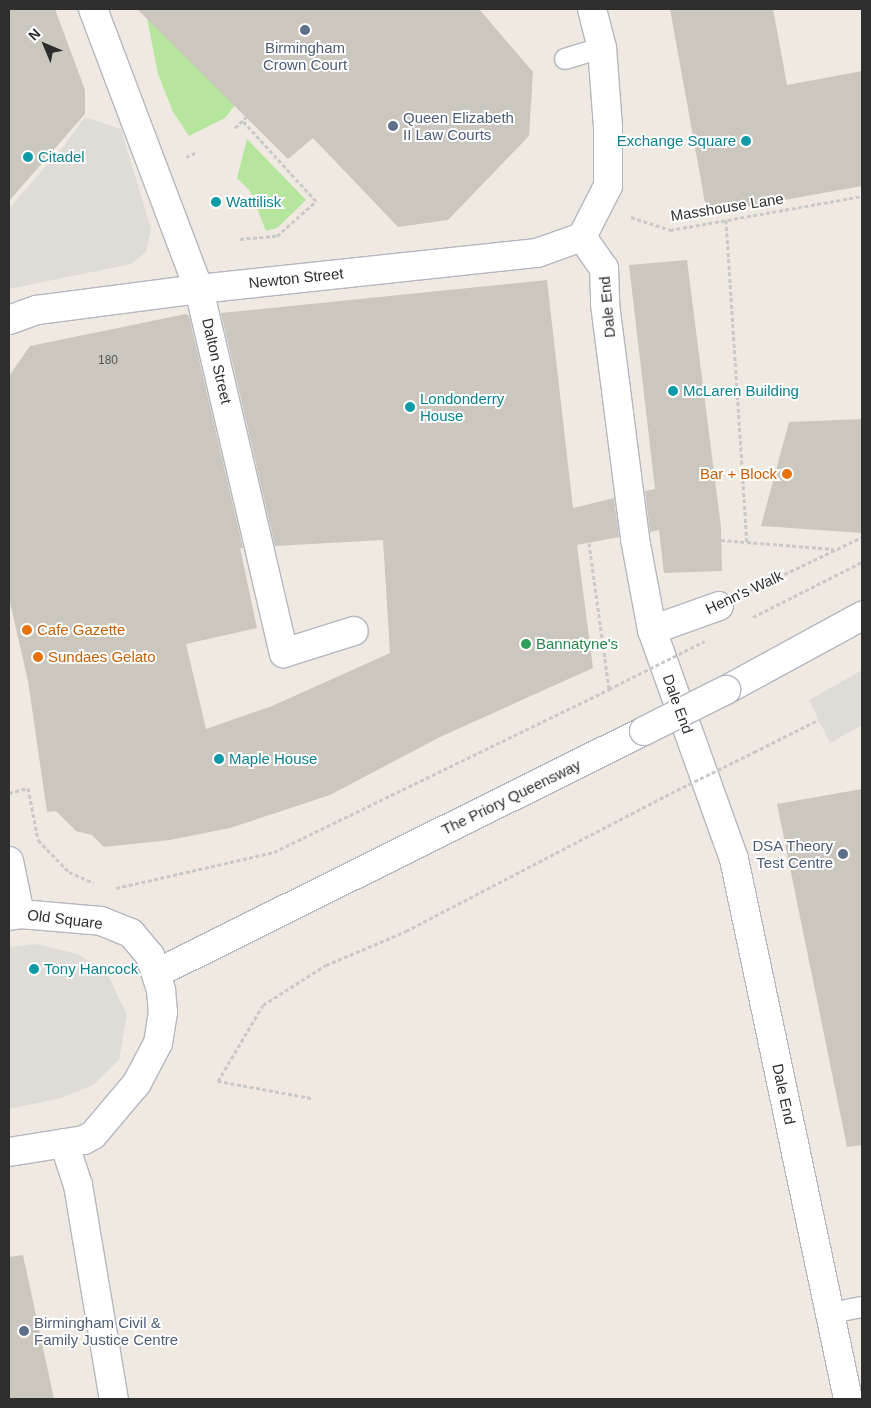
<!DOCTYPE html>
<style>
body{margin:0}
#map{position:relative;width:871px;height:1408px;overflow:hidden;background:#efe9e1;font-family:Helvetica,sans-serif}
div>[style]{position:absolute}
.green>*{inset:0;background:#b6e59e}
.plaza>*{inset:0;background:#dfdcd8}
.building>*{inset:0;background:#cbc7bf}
.path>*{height:3px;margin-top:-1.5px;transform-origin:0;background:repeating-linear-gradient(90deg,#c9c9c9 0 4px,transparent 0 6.5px)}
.roads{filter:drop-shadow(1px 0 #b4b7c1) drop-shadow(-1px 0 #b4b7c1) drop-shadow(0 1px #b4b7c1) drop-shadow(0 -1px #b4b7c1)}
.lane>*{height:20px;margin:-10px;padding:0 10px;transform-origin:10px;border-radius:10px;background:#fff}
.street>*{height:28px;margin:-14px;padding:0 14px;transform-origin:14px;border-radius:14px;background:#fff}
.path-bridge>*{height:3px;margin-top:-1.5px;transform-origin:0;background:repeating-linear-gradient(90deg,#c9c9c9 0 4px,transparent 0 6.5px)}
.bridges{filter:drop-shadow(1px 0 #b4b7c1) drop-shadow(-1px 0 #b4b7c1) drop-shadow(0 1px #b4b7c1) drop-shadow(0 -1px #b4b7c1)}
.street-bridge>*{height:28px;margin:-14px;padding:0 14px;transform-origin:14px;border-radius:14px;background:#fff}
.dots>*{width:14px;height:14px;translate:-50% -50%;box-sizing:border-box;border:2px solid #fff;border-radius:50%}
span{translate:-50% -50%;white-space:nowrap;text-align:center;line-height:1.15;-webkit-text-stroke:4px #fff;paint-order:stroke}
.number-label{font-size:12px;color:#555452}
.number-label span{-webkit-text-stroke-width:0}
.service-label{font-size:15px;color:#4e5e75}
.left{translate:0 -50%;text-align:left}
.right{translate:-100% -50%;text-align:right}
.culture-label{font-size:15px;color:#0d838f}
.street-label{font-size:15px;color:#2e2e2e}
.food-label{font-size:15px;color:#c56008}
.leisure-label{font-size:15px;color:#27864d}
.frame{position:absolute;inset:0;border:10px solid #2e2e2e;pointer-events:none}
.north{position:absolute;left:20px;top:20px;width:50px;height:50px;-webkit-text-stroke:4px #fff;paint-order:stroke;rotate:315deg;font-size:14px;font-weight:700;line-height:20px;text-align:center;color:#2e2e2e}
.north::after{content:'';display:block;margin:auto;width:18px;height:22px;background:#2e2e2e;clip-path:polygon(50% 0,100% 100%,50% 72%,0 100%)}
</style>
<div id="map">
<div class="green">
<div style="clip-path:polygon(147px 18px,235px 105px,225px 118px,189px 136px,173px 112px,158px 74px)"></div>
<div style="clip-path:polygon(247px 139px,306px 200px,277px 228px,266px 231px,250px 191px,237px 178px)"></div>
</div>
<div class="plaza">
<div style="clip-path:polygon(85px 117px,121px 129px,151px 229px,146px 252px,131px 264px,9px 289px,9px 208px,63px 147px)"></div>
<div style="clip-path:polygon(862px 670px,862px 725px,830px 743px,809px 700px)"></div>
<div style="clip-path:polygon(36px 944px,77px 954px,106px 971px,127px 1015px,119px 1060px,93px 1085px,61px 1098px,9px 1109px,9px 947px)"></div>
</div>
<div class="building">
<div style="clip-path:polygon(9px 9px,55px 9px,85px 90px,85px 114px,9px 201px)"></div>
<div style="clip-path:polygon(137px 9px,479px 9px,533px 72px,529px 136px,448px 220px,398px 227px,313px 138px,288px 159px)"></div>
<div style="clip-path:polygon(670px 9px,773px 9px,787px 85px,862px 71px,862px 186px,707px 214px)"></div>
<div style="clip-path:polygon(687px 260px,721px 527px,722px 571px,664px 573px,659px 530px,650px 532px,645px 491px,655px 489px,629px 265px)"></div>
<div style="clip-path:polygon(547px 280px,573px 508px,614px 498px,619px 537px,577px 545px,593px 668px,440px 737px,330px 795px,230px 828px,170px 840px,104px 847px,92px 835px,76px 831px,56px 811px,47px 812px,28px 681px,9px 598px,9px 376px,30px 346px,186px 314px,189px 316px,243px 548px,240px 548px,257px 628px,186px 644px,206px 729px,272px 706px,390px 653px,383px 540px,275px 546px,221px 313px)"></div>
<div style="clip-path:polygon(862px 419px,862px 533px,761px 526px,789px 422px)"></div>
<div style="clip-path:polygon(862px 789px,862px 1145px,847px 1147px,777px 804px)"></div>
<div style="clip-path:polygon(23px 1255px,54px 1399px,9px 1399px,9px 1257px)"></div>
</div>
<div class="path">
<div style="left:235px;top:128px;width:17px;rotate:-45deg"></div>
<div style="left:186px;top:157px;width:10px;rotate:-24deg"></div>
<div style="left:631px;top:217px;width:41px;rotate:18.4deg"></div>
<div style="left:670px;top:230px;width:195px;rotate:-10deg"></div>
<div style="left:726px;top:220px;width:323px;rotate:86.3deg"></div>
<div style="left:240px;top:239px;width:37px;rotate:-5deg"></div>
<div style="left:277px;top:236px;width:52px;rotate:-41.9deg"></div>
<div style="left:316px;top:201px;width:108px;rotate:-132.4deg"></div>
<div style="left:721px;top:540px;width:113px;rotate:4.6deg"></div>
<div style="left:749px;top:591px;width:125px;rotate:-25.5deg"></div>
<div style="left:753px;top:617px;width:122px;rotate:-26.8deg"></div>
<div style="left:754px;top:752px;width:72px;rotate:-26.6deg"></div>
<div style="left:9px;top:793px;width:20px;rotate:-15deg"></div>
<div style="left:28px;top:788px;width:53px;rotate:79.1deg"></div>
<div style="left:38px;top:840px;width:45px;rotate:45.9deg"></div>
<div style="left:69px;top:872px;width:27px;rotate:24deg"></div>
<div style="left:116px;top:888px;width:162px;rotate:-12.8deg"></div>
<div style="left:274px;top:852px;width:373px;rotate:-25.9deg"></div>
<div style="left:311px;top:1098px;width:95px;rotate:-169.6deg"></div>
<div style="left:218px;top:1081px;width:88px;rotate:-59.4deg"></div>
<div style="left:263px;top:1005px;width:75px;rotate:-32.4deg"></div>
<div style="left:326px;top:965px;width:87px;rotate:-23deg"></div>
<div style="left:406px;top:931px;width:299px;rotate:-27.5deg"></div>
</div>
<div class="roads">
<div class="lane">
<div style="left:565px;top:59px;width:39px;rotate:-17deg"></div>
<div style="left:831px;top:1313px;width:32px;rotate:-11deg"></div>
</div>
<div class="street">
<div style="left:93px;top:9px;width:299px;rotate:69.3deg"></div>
<div style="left:199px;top:289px;width:374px;rotate:76.9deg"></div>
<div style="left:284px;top:653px;width:73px;rotate:-17.4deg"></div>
<div style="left:582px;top:237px;width:38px;rotate:55deg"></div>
<div style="left:604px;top:268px;width:36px;rotate:88deg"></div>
<div style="left:605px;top:304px;width:237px;rotate:82.7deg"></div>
<div style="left:635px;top:539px;width:93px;rotate:79.4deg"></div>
<div style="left:652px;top:630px;width:243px;rotate:70.3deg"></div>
<div style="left:734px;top:859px;width:552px;rotate:78.08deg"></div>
<div style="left:582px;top:237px;width:57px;rotate:-63deg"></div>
<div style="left:608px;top:186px;width:59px;rotate:-90deg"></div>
<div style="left:608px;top:127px;width:79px;rotate:-94.3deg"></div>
<div style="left:602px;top:48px;width:40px;rotate:-104.4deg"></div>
<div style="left:9px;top:320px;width:30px;rotate:-20deg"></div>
<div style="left:37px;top:310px;width:163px;rotate:-7.4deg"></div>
<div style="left:199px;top:289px;width:340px;rotate:-6.1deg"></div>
<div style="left:537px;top:253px;width:48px;rotate:-19.6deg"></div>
<div style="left:652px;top:630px;width:71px;rotate:-19.7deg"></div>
<div style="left:726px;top:690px;width:155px;rotate:-28.6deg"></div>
<div style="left:9px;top:861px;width:54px;rotate:78.3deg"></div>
<div style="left:9px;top:916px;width:11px;rotate:-10deg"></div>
<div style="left:20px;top:914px;width:81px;rotate:4.9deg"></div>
<div style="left:101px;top:921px;width:32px;rotate:22deg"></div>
<div style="left:131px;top:933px;width:30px;rotate:50deg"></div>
<div style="left:150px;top:956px;width:36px;rotate:72deg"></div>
<div style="left:161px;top:990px;width:22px;rotate:85deg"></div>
<div style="left:163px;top:1012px;width:31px;rotate:99deg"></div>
<div style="left:158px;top:1043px;width:45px;rotate:117.7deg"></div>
<div style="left:137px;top:1083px;width:68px;rotate:130.2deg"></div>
<div style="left:93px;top:1135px;width:10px;rotate:151deg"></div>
<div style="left:84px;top:1140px;width:76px;rotate:170.9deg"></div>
<div style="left:157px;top:973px;width:544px;rotate:-26.42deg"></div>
<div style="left:64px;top:1143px;width:44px;rotate:71.6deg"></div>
<div style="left:78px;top:1185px;width:217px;rotate:80.5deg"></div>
</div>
</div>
<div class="path-bridge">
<div style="left:589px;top:543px;width:147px;rotate:82.2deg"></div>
<div style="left:609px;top:689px;width:107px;rotate:-26.6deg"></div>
<div style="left:671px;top:793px;width:93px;rotate:-26.3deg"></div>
</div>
<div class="bridges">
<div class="street-bridge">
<div style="left:644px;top:731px;width:92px;rotate:-26.6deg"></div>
</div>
</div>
<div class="dots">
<div style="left:305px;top:30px;background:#5c6f8a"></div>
<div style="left:393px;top:126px;background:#5c6f8a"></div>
<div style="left:746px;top:141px;background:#0f9aa8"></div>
<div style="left:28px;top:157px;background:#0f9aa8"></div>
<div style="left:216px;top:202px;background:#0f9aa8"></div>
<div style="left:673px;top:391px;background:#0f9aa8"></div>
<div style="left:410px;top:407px;background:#0f9aa8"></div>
<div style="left:787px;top:474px;background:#e8710a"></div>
<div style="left:27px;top:630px;background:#e8710a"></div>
<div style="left:526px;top:644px;background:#2e9e5b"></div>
<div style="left:38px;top:657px;background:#e8710a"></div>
<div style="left:219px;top:759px;background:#0f9aa8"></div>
<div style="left:843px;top:854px;background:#5c6f8a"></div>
<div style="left:34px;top:969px;background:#0f9aa8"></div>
<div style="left:24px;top:1331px;background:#5c6f8a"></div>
</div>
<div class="number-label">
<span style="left:108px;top:361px">180</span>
</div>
<div class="service-label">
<span style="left:305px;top:56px">Birmingham<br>Crown Court</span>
<span class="left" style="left:403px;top:126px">Queen Elizabeth<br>II Law Courts</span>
<span class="right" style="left:833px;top:854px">DSA Theory<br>Test Centre</span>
<span class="left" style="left:34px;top:1331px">Birmingham Civil &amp;<br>Family Justice Centre</span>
</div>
<div class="culture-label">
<span class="right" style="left:736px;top:141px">Exchange Square</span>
<span class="left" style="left:38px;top:157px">Citadel</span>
<span class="left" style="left:226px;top:202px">Wattilisk</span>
<span class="left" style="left:683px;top:391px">McLaren Building</span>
<span class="left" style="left:420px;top:407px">Londonderry<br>House</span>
<span class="left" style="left:229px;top:759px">Maple House</span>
<span class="left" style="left:44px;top:969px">Tony Hancock</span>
</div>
<div class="street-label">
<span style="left:727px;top:207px;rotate:-9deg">Masshouse Lane</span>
<span style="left:296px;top:278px;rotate:-6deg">Newton Street</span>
<span style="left:607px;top:307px;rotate:-95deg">Dale End</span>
<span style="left:217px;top:361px;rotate:77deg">Dalton Street</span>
<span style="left:744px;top:592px;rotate:-25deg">Henn's Walk</span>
<span style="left:678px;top:704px;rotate:70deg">Dale End</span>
<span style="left:511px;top:797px;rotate:-26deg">The Priory Queensway</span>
<span style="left:65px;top:919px;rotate:7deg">Old Square</span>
<span style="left:784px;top:1094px;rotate:78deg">Dale End</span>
</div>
<div class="food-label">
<span class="right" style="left:777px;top:474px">Bar + Block</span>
<span class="left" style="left:37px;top:630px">Cafe Gazette</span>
<span class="left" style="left:48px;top:657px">Sundaes Gelato</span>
</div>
<div class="leisure-label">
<span class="left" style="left:536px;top:644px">Bannatyne's</span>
</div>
<div class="frame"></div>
<div class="north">N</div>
</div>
